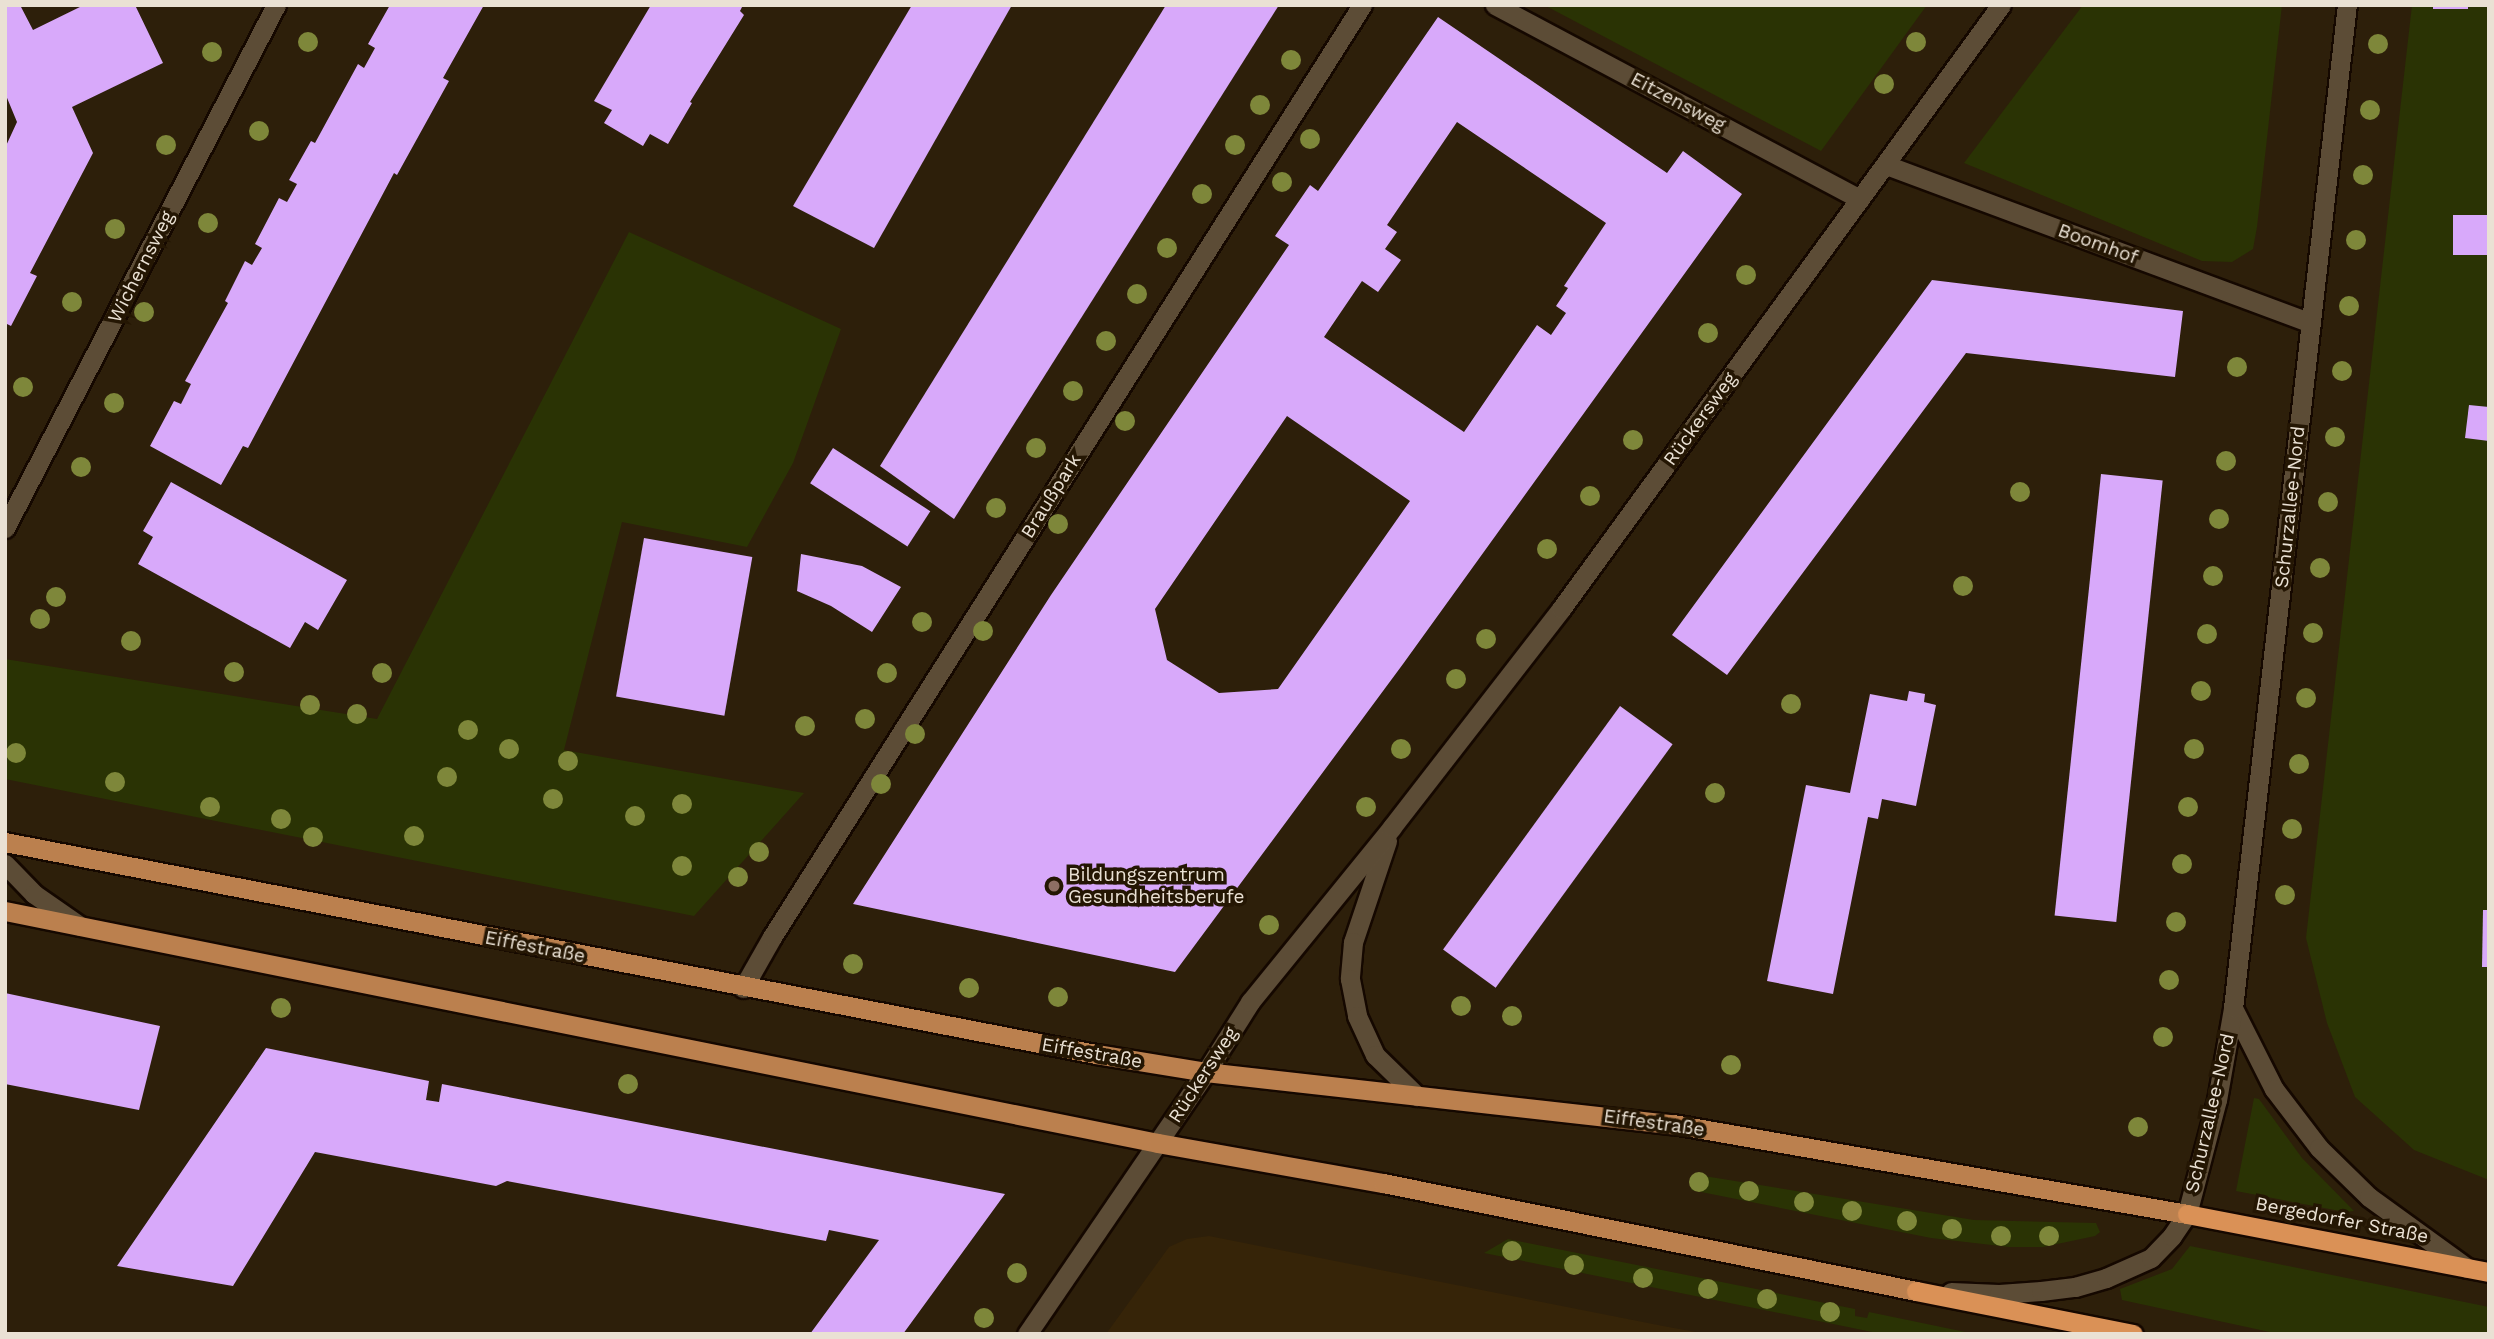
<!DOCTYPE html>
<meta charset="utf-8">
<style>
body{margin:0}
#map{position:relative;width:2494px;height:1339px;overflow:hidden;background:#2d1f0a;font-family:"Work Sans",sans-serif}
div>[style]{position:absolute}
.built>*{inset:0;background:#362408}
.green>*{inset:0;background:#2a3304}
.building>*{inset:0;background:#d8a9fa;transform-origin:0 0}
.roads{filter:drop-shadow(2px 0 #150800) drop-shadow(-2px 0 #150800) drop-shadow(0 2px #150800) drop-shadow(0 -2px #150800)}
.minor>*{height:19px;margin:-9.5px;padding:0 9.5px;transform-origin:9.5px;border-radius:9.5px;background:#5c4c36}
.primary>*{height:19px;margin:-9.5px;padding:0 9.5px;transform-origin:9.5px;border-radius:9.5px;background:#bb804e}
.trunk>*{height:19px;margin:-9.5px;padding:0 9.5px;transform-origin:9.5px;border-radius:9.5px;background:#da9156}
.trees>*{width:20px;height:20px;margin:-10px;border-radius:50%;background:#7e873a}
.dots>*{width:19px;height:19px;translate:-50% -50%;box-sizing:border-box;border:4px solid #241603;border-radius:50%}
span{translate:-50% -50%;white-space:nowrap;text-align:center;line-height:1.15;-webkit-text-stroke:7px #241603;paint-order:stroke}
.street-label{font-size:19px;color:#eae1d4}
.poi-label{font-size:19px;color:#eae1d4}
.left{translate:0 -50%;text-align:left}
.frame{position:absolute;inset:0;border:7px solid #eae1d4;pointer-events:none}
</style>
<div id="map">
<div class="built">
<div style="clip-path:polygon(1209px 1236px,1663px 1326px,1707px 1334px,1106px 1334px,1169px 1247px,1187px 1239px)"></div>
</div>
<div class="green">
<div style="clip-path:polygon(1544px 5px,1927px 5px,1821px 151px)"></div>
<div style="clip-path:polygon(2083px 5px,2282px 5px,2257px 227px,2253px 249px,2232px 262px,2202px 261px,1964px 163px)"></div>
<div style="clip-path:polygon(2412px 5px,2489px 5px,2489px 1180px,2414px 1150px,2355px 1097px,2327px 1023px,2306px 938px)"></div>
<div style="clip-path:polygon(629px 232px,841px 329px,793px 463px,747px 547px,622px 522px,564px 750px,804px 793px,694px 916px,5px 779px,5px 659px,377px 719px)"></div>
<div style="clip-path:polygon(2254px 1098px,2259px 1099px,2302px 1158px,2354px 1211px,2345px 1212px,2236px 1191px)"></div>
<div style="clip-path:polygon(1698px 1175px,1974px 1220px,2096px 1223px,2100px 1232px,2095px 1236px,2043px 1247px,2009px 1247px,1931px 1238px,1691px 1190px,1691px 1177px)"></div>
<div style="clip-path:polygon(1508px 1239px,1855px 1309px,1855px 1316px,1867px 1318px,1869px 1312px,1975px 1334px,1882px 1334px,1484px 1253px)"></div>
<div style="clip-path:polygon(2190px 1246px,2489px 1307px,2489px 1334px,2279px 1334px,2122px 1300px,2120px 1289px,2172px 1269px)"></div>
</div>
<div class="building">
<div style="clip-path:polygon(5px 5px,20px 5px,33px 30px,84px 5px,135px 5px,163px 63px,72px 107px,93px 153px,30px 273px,37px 276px,11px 326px,5px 323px,5px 148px,17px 122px,5px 93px)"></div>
<div style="clip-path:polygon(390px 5px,484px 5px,443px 78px,449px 81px,397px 175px,394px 173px,248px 448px,243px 446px,221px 485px,150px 446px,174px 401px,181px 404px,191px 384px,185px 381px,228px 303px,225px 301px,245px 261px,252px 265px,262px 248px,255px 244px,279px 198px,287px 202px,297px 184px,289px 180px,311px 141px,315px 143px,358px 64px,364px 68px,375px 48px,368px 44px)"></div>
<div style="clip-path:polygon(651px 5px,743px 5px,740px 11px,744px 15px,690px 102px,692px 103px,668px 144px,650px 134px,643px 146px,604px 123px,612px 110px,594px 101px)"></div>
<div style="clip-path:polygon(912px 5px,1012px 5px,874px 248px,793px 206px)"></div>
<div style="clip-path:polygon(1166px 5px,1279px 5px,954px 519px,880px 466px)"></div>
<div style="left:2433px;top:5px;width:35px;height:4px"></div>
<div style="clip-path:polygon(evenodd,1438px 17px,1667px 173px,1683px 151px,1742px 194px,1403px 664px,1175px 972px,853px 904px,1051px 595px,1289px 245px,1275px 236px,1310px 185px,1318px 191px,1438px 17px,1457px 122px,1606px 223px,1564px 286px,1568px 288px,1556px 306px,1566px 313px,1551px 335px,1537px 325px,1464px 432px,1324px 337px,1362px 281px,1378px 292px,1401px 260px,1385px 249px,1397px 232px,1387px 225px,1457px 122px,1438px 17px,1287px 416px,1410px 501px,1278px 689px,1219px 693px,1167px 660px,1155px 609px,1287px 416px)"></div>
<div style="left:2453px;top:215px;width:34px;height:40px"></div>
<div style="clip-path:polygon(1932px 280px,2183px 311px,2175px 377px,1966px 353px,1727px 675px,1672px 635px)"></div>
<div style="clip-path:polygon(2469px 405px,2489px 407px,2489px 441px,2465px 438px)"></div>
<div style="left:833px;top:448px;width:116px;height:42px;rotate:33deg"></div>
<div style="left:2101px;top:474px;width:62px;height:444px;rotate:6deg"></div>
<div style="clip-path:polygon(171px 482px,347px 580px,318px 630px,305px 622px,290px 648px,138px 564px,153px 537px,143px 531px)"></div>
<div style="left:644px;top:538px;width:110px;height:161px;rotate:10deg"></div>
<div style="clip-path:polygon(801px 554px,862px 566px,901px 587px,872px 632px,831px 606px,797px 591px)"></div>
<div style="clip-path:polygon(1909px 691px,1925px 694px,1924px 702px,1936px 705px,1916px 806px,1882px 799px,1878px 819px,1868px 817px,1833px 994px,1767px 981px,1806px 785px,1850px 793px,1870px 694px,1907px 701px)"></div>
<div style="left:1620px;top:706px;width:65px;height:301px;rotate:36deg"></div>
<div style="clip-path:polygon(2483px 910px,2489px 910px,2489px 967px,2482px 967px)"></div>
<div style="clip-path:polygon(5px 993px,160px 1026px,139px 1110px,5px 1084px)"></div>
<div style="clip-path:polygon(266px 1048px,429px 1081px,426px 1100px,439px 1102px,442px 1084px,1005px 1194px,903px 1334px,810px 1334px,879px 1240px,829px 1230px,826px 1241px,507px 1181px,496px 1186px,315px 1152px,233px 1286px,117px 1266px)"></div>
</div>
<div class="roads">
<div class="minor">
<div style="left:1495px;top:5px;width:413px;rotate:28deg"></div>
<div style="left:1886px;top:165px;width:453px;rotate:20.4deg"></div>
<div style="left:5px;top:528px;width:589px;rotate:-62.61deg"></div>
<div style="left:1387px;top:841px;width:107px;rotate:108.6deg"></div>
<div style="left:1353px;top:942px;width:37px;rotate:95deg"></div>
<div style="left:1350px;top:979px;width:38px;rotate:79deg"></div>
<div style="left:1357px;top:1016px;width:43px;rotate:65.2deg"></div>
<div style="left:1375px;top:1055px;width:59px;rotate:44.3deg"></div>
<div style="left:5px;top:864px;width:42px;rotate:46deg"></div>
<div style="left:34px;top:894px;width:56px;rotate:34.8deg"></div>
<div style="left:743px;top:988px;width:59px;rotate:-60.4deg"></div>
<div style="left:772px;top:937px;width:1103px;rotate:-57.66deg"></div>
<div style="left:2233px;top:1008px;width:91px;rotate:63.2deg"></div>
<div style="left:2274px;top:1089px;width:74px;rotate:52.7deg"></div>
<div style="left:2319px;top:1148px;width:70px;rotate:44.4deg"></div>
<div style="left:2369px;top:1197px;width:121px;rotate:35.9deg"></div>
<div style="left:1951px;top:1292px;width:48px;rotate:2.4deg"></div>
<div style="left:1999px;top:1294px;width:42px;rotate:-4.1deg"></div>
<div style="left:2041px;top:1291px;width:34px;rotate:-7deg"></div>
<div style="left:2075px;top:1287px;width:32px;rotate:-16deg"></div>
<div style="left:2106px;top:1278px;width:49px;rotate:-24deg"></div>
<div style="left:2151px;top:1258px;width:30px;rotate:-46deg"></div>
<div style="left:2172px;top:1236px;width:27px;rotate:-56deg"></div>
<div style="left:2187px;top:1214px;width:118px;rotate:-75.3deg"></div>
<div style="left:2217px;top:1100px;width:93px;rotate:-80.1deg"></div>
<div style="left:2233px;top:1008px;width:1009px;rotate:-83.52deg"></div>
<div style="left:1027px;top:1334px;width:317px;rotate:-55.7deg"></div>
<div style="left:1206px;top:1072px;width:83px;rotate:-57.8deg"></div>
<div style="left:1250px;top:1002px;width:225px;rotate:-50.9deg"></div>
<div style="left:1392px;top:827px;width:276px;rotate:-52.2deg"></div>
<div style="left:1561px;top:609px;width:747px;rotate:-53.93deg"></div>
</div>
<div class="primary">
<div style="left:5px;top:842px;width:1111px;rotate:11deg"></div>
<div style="left:1096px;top:1054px;width:111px;rotate:9.3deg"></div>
<div style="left:1206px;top:1072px;width:470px;rotate:6.4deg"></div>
<div style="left:1673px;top:1124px;width:522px;rotate:9.93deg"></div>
<div style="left:5px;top:911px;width:1176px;rotate:11.38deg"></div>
<div style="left:1158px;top:1143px;width:229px;rotate:10.1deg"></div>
<div style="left:1383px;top:1183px;width:544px;rotate:11.45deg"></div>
</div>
<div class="trunk">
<div style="left:2187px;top:1214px;width:308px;rotate:10.9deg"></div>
<div style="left:1916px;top:1291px;width:221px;rotate:11.2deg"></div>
</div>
</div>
<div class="trees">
<div style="left:308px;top:42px"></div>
<div style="left:1916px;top:42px"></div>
<div style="left:2378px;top:44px"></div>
<div style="left:212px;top:52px"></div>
<div style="left:1291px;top:60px"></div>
<div style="left:1884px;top:84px"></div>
<div style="left:1260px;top:105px"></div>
<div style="left:2370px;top:110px"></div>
<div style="left:259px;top:131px"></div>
<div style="left:1310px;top:139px"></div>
<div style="left:166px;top:145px"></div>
<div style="left:1235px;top:145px"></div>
<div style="left:2363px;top:175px"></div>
<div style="left:1282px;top:182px"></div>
<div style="left:1202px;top:194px"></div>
<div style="left:208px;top:223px"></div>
<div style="left:115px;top:229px"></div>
<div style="left:2356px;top:240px"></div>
<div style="left:1167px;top:248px"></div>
<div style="left:1746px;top:275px"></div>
<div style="left:1137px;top:294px"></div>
<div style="left:72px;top:302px"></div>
<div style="left:2349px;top:306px"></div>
<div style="left:144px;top:312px"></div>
<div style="left:1708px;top:333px"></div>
<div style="left:1106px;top:341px"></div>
<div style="left:2237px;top:367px"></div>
<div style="left:2342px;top:371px"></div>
<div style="left:23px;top:387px"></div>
<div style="left:1073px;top:391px"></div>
<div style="left:114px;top:403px"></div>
<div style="left:1125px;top:421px"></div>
<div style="left:2335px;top:437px"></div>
<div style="left:1633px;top:440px"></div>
<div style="left:1036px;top:448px"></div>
<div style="left:2226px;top:461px"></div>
<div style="left:81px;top:467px"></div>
<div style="left:2020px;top:492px"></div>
<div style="left:1590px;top:496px"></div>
<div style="left:2328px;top:502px"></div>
<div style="left:996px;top:508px"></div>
<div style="left:2219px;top:519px"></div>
<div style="left:1058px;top:524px"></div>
<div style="left:1547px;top:549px"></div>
<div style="left:2320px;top:568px"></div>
<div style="left:2213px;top:576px"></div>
<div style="left:1963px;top:586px"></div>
<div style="left:56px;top:597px"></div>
<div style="left:40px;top:619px"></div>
<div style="left:922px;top:622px"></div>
<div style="left:983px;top:631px"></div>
<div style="left:2313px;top:633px"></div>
<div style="left:2207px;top:634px"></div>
<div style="left:1486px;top:639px"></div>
<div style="left:131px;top:641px"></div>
<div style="left:234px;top:672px"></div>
<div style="left:382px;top:673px"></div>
<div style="left:887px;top:673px"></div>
<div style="left:1456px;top:679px"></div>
<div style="left:2201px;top:691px"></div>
<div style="left:2306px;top:698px"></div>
<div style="left:1791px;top:704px"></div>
<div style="left:310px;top:705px"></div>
<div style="left:357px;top:714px"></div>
<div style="left:865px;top:719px"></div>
<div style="left:805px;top:726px"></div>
<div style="left:468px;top:730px"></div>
<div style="left:915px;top:734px"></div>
<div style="left:509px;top:749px"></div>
<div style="left:1401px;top:749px"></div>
<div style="left:2194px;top:749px"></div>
<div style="left:16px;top:753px"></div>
<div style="left:568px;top:761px"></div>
<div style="left:2299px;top:764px"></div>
<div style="left:447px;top:777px"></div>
<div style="left:115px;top:782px"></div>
<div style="left:881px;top:784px"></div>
<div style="left:1715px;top:793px"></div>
<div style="left:553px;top:799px"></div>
<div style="left:682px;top:804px"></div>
<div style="left:210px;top:807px"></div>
<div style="left:1366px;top:807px"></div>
<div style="left:2188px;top:807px"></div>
<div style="left:635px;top:816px"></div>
<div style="left:281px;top:819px"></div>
<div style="left:2292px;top:829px"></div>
<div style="left:414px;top:836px"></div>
<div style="left:313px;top:837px"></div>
<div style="left:759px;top:852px"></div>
<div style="left:2182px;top:864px"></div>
<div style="left:682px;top:866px"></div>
<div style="left:738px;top:877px"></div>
<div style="left:2285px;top:895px"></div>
<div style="left:2176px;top:922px"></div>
<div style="left:1269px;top:925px"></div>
<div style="left:853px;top:964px"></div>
<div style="left:2169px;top:980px"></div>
<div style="left:969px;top:988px"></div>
<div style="left:1058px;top:997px"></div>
<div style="left:1461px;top:1006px"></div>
<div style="left:281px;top:1008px"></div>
<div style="left:1512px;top:1016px"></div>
<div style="left:2163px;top:1037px"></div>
<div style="left:1731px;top:1065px"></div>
<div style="left:628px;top:1084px"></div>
<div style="left:2138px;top:1127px"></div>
<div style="left:1699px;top:1182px"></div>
<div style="left:1749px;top:1191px"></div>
<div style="left:1804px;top:1202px"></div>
<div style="left:1852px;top:1211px"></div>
<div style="left:1907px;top:1221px"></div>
<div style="left:1952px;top:1229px"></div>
<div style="left:2001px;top:1236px"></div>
<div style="left:2049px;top:1236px"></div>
<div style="left:1512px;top:1251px"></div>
<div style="left:1574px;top:1265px"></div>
<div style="left:1017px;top:1273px"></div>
<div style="left:1643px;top:1278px"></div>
<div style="left:1708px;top:1289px"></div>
<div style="left:1767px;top:1299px"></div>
<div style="left:1830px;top:1312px"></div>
<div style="left:984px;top:1318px"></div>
</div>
<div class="dots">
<div style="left:1054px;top:886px;background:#8d6e63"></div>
</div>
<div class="street-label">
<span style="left:1678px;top:102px;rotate:28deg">Eitzensweg</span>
<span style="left:2098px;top:244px;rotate:20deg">Boomhof</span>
<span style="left:141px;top:267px;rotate:-63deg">Wichernsweg</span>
<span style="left:1700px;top:419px;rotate:-54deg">Rückersweg</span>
<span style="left:1051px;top:496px;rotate:-58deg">Braußpark</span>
<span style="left:2290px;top:507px;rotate:-84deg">Schurzallee-Nord</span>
<span style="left:535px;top:947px;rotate:11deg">Eiffestraße</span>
<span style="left:1092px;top:1053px;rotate:10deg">Eiffestraße</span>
<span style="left:1203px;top:1075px;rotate:-57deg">Rückersweg</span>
<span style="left:2210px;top:1113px;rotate:-77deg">Schurzallee-Nord</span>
<span style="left:1654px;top:1123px;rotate:8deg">Eiffestraße</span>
<span style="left:2342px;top:1220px;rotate:11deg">Bergedorfer Straße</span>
</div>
<div class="poi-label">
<span class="left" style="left:1068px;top:886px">Bildungszentrum<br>Gesundheitsberufe</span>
</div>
<div class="frame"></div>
</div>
